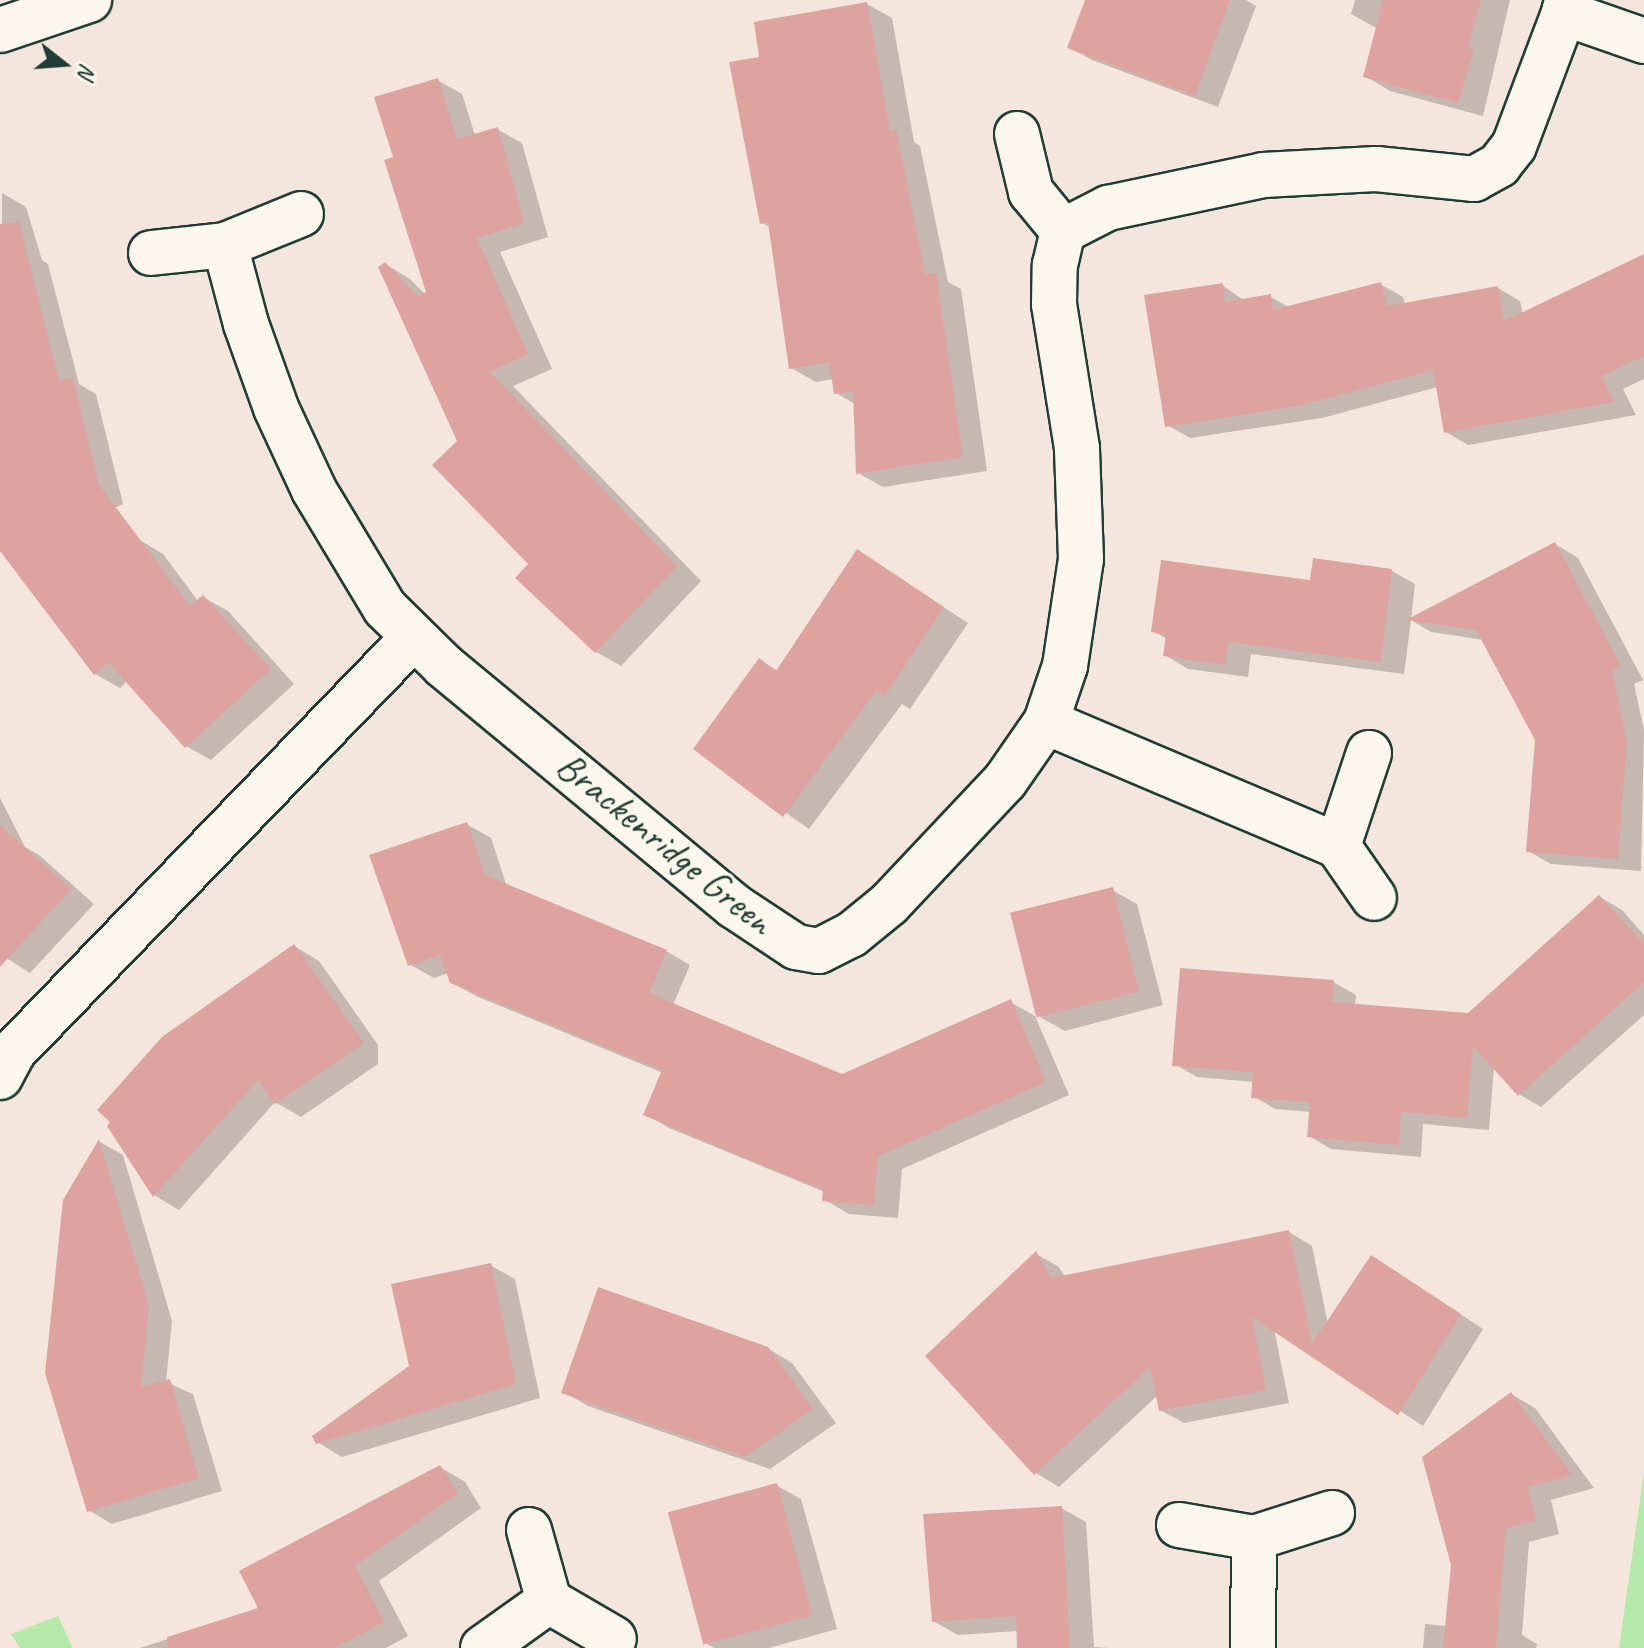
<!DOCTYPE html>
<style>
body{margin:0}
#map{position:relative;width:1644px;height:1648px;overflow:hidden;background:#f5e6dd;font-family:Caveat,sans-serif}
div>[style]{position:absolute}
.green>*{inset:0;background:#b5e9a9}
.shadow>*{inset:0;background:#0003}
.building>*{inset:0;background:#dea39f;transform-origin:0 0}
.roads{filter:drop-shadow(2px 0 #1f3d34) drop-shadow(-2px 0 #1f3d34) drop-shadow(0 2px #1f3d34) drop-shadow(0 -2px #1f3d34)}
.minor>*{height:44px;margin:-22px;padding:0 22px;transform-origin:22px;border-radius:22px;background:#fbf7ec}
span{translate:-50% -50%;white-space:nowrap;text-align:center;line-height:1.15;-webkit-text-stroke:6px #fbf7ec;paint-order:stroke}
.street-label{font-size:40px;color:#1f3d34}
.north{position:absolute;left:24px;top:24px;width:80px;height:80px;-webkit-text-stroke:6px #fbf7ec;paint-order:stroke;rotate:107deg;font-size:22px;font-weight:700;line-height:32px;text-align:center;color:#1f3d34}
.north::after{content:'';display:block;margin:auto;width:28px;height:36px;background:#1f3d34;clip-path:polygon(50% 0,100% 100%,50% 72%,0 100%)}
</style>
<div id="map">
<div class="green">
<div style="clip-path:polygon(1644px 1472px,1644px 1648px,1619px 1648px)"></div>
<div style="clip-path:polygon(58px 1616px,73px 1648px,20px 1648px,11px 1634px)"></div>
</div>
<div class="shadow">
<div style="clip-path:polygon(1087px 0,1246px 0,1256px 6px,1218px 107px,1092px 60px,1069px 47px)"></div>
<div style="clip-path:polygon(1355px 0,1510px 0,1483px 116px,1390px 91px,1365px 76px,1378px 29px,1351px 14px)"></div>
<div style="clip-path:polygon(867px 4px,892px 18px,914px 142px,920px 146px,948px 282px,961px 289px,987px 471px,883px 487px,858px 473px,855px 404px,836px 393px,834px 379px,816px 382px,791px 368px,771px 228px,762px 223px,762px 58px)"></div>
<div style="clip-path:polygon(437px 80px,462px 94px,475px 135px,497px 129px,522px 143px,548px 237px,500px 252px,552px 369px,513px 386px,701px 581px,621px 666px,596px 652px,518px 578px,531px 564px,385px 264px,410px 279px,425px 294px,428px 293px,395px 158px)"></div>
<div style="clip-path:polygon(2px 193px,26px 207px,42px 260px,48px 264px,79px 384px,96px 394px,123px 504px,24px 552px,0 534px)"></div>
<div style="clip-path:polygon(1644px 259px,1644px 379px,1623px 389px,1636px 415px,1468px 445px,1446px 432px,1438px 387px,1322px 418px,1190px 438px,1167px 425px,1222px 285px,1245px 301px,1271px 297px,1290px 308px,1380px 284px,1403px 297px,1405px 305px,1498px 288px,1520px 301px,1523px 314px)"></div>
<div style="clip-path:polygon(138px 539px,163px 554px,198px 601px,203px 597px,228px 611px,294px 684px,211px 760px,186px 746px,127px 681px,120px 688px,95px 674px,45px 607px)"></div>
<div style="clip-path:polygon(1555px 544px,1578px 558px,1643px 680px,1634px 684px,1644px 730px,1641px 871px,1551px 864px,1528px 851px,1537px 739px,1484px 640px,1431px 632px,1411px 620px,1404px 674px,1251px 654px,1248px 677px,1188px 669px,1165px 655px,1167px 639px,1153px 631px,1312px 582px,1392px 571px,1415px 584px,1411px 620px)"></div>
<div style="clip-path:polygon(858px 552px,968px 623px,910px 709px,902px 704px,809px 829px,695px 749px,760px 661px,778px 671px)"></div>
<div style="clip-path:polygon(0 798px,25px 847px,39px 855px,94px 904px,30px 973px,0 954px)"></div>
<div style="clip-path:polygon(466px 824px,491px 838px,507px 887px,666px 951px,690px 965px,673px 1005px,843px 1076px,1010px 1002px,1035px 1016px,1069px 1095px,902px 1169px,898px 1218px,849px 1214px,825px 1200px,825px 1192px,669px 1128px,645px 1114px,663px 1073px,476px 996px,451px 982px,448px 973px,434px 978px,409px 964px)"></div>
<div style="clip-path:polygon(1112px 890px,1137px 904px,1163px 1005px,1065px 1031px,1040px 1017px)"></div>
<div style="clip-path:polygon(1600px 897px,1622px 910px,1644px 935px,1644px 1015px,1541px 1107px,1519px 1094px,1494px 1067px,1489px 1130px,1423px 1124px,1421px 1157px,1331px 1149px,1309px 1136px,1311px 1112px,1275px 1109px,1253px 1096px,1254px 1082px,1197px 1077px,1174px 1064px,1333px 982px,1356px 995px,1355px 1006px,1469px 1015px)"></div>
<div style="clip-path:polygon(294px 946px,319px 961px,378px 1045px,378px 1064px,301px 1117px,275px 1102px,179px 1210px,154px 1195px)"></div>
<div style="clip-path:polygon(100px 1142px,123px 1155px,172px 1321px,166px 1382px,193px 1394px,222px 1491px,112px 1524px,88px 1510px,65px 1201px)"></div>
<div style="clip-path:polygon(1289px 1232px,1312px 1246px,1328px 1324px,1395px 1271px,1483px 1329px,1423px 1426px,1274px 1329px,1289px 1403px,1184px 1423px,1160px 1410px,1158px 1395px,1059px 1487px,1036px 1473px,1036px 1254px,1059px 1267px,1065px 1277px)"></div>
<div style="clip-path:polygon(490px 1265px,515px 1279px,540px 1398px,342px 1457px,317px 1442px,411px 1367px)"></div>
<div style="clip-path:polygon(767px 1348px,792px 1363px,836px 1423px,770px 1469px,588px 1406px,564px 1392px)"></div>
<div style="clip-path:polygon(1511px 1394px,1535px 1408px,1594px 1488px,1551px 1500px,1559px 1534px,1529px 1542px,1522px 1635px,1537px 1644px,1536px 1648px,1423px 1648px,1425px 1624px,1447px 1626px)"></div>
<div style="clip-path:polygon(440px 1467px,465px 1482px,481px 1508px,379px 1581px,408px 1636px,386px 1648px,140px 1648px,261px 1609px)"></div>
<div style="clip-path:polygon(776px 1485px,801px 1499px,837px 1629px,769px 1648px,714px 1648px,707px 1644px)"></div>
<div style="clip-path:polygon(1061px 1508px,1086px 1522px,1094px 1647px,1109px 1648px,1019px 1648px,1019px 1631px,958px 1635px,933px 1621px)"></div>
</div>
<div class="building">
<div style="clip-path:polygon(1085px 0,1230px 0,1195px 96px,1067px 48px)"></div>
<div style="clip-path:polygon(1383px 0,1481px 0,1468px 48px,1474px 49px,1458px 103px,1363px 77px)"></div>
<div style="clip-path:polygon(867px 2px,890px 131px,896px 130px,925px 274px,936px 273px,963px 457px,856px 474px,853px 391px,834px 394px,829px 362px,789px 369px,768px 222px,760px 224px,729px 62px,759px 57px,754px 22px)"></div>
<div style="clip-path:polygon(438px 78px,457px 139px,498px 127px,524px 223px,477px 238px,528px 354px,490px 372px,677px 566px,595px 653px,515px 578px,528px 564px,432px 465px,457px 441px,378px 267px,385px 262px,417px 296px,426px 292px,384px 160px,393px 157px,374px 97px)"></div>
<div style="clip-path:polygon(19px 222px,59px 381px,73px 378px,99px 485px,190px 606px,203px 595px,271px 669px,185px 748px,108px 662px,94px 675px,0 551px,0 224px)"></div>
<div style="clip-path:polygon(1644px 254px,1644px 356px,1602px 376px,1614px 402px,1444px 433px,1433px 370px,1298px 406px,1165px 427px,1144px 295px,1223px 283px,1225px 302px,1271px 294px,1273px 310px,1381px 282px,1387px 306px,1498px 286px,1504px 321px)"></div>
<div style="clip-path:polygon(1555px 542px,1621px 666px,1612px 671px,1627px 743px,1618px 859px,1526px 852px,1535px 740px,1476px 630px,1406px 620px)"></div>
<div style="clip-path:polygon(857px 549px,944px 607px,885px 696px,876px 691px,783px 817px,693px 749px,759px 658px,776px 671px)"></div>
<div style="clip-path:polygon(1313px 558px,1392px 569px,1381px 662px,1228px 642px,1225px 665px,1163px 656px,1166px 634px,1151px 632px,1161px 560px,1310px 580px)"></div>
<div style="clip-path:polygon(467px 822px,485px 875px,667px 950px,649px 993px,842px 1074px,1011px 999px,1046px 1082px,878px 1156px,874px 1205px,822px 1201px,823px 1190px,643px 1115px,662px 1070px,450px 983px,440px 955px,408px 966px,369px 855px)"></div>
<div style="clip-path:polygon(0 825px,71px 889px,0 967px)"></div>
<div style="left:1113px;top:887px;width:108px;height:106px;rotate:76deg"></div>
<div style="clip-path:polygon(1599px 895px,1644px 944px,1644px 982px,1518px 1096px,1473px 1046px,1467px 1118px,1401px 1112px,1399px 1145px,1307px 1137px,1310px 1102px,1251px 1098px,1253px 1072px,1172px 1066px,1180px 968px,1334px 980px,1332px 1002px,1468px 1013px)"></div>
<div style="clip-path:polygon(294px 944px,364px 1043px,275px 1104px,258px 1080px,153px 1197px,107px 1126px,110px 1122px,97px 1110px,162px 1037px)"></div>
<div style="clip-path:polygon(99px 1139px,149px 1306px,141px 1387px,170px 1379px,199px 1478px,87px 1512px,45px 1373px,63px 1200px)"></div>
<div style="clip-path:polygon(1289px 1230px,1312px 1344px,1371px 1255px,1461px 1314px,1398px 1415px,1252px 1317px,1266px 1390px,1159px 1411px,1150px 1367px,1034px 1475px,925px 1356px,1036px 1251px,1051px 1278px)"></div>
<div style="clip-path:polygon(491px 1263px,516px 1384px,316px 1444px,312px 1436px,409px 1366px,391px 1284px)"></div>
<div style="clip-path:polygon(598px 1287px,768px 1347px,813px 1409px,745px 1457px,561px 1393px)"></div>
<div style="clip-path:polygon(1511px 1392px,1572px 1475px,1528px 1487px,1536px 1520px,1506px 1528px,1496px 1648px,1443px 1648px,1451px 1565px,1422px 1457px)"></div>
<div style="clip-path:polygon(440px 1465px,458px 1493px,355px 1566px,384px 1622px,334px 1648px,168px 1648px,167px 1637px,258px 1608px,239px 1571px)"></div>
<div style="left:777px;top:1483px;width:137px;height:113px;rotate:75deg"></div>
<div style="clip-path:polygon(1062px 1506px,1070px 1648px,1017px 1648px,1016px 1616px,932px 1622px,923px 1514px)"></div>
</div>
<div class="roads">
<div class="minor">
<div style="left:1567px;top:0;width:13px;rotate:103deg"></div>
<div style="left:1564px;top:13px;width:85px;rotate:19.3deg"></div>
<div style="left:0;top:30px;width:94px;rotate:-18.6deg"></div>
<div style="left:1017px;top:134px;width:60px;rotate:76.4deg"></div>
<div style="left:1031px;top:192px;width:50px;rotate:50.6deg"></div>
<div style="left:225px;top:245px;width:82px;rotate:75.1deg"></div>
<div style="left:246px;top:324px;width:89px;rotate:70.3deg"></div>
<div style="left:276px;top:408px;width:90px;rotate:65.1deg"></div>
<div style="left:314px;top:490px;width:138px;rotate:59deg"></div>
<div style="left:385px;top:608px;width:83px;rotate:44.5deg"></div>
<div style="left:444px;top:666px;width:376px;rotate:39.6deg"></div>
<div style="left:734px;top:906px;width:74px;rotate:33.5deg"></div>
<div style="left:796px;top:947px;width:23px;rotate:10deg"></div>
<div style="left:819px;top:951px;width:36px;rotate:-27deg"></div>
<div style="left:851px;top:935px;width:49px;rotate:-39.2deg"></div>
<div style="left:889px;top:904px;width:169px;rotate:-46.7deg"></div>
<div style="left:1005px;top:781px;width:72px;rotate:-55.2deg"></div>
<div style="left:1046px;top:722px;width:59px;rotate:-71.3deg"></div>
<div style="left:1065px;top:666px;width:108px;rotate:-81.5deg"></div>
<div style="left:1081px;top:559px;width:111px;rotate:-92.1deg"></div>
<div style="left:1077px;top:448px;width:146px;rotate:-99.1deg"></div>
<div style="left:1054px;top:304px;width:39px;rotate:-89deg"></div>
<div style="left:1055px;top:265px;width:35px;rotate:-77deg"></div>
<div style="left:1063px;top:231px;width:51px;rotate:-27.1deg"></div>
<div style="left:1108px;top:208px;width:158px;rotate:-12deg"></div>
<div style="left:1263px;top:175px;width:113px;rotate:-3deg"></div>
<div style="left:1376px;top:169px;width:99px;rotate:5.8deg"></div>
<div style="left:1474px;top:179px;width:29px;rotate:-29deg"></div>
<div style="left:1499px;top:165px;width:24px;rotate:-52deg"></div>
<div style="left:1514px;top:146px;width:142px;rotate:-69.4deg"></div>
<div style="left:151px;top:253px;width:74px;rotate:-6.2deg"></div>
<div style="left:225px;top:245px;width:82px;rotate:-22.2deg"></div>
<div style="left:1046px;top:722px;width:317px;rotate:23deg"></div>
<div style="left:1369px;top:753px;width:98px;rotate:108.4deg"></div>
<div style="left:1338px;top:846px;width:63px;rotate:55.3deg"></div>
<div style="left:0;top:1077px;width:30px;rotate:-62deg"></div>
<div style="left:14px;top:1051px;width:574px;rotate:-45.99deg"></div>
<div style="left:1179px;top:1525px;width:76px;rotate:9.8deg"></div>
<div style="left:1254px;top:1538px;width:82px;rotate:-17.8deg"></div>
<div style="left:529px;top:1530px;width:74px;rotate:74.3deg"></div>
<div style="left:549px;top:1601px;width:75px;rotate:30.3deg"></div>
<div style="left:483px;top:1648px;width:81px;rotate:-35.5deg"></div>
<div style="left:1253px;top:1648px;width:110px;rotate:-89.5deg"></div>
</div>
</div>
<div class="street-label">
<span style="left:665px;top:843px;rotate:39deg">Brackenridge Green</span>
</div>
<div class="north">N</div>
</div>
